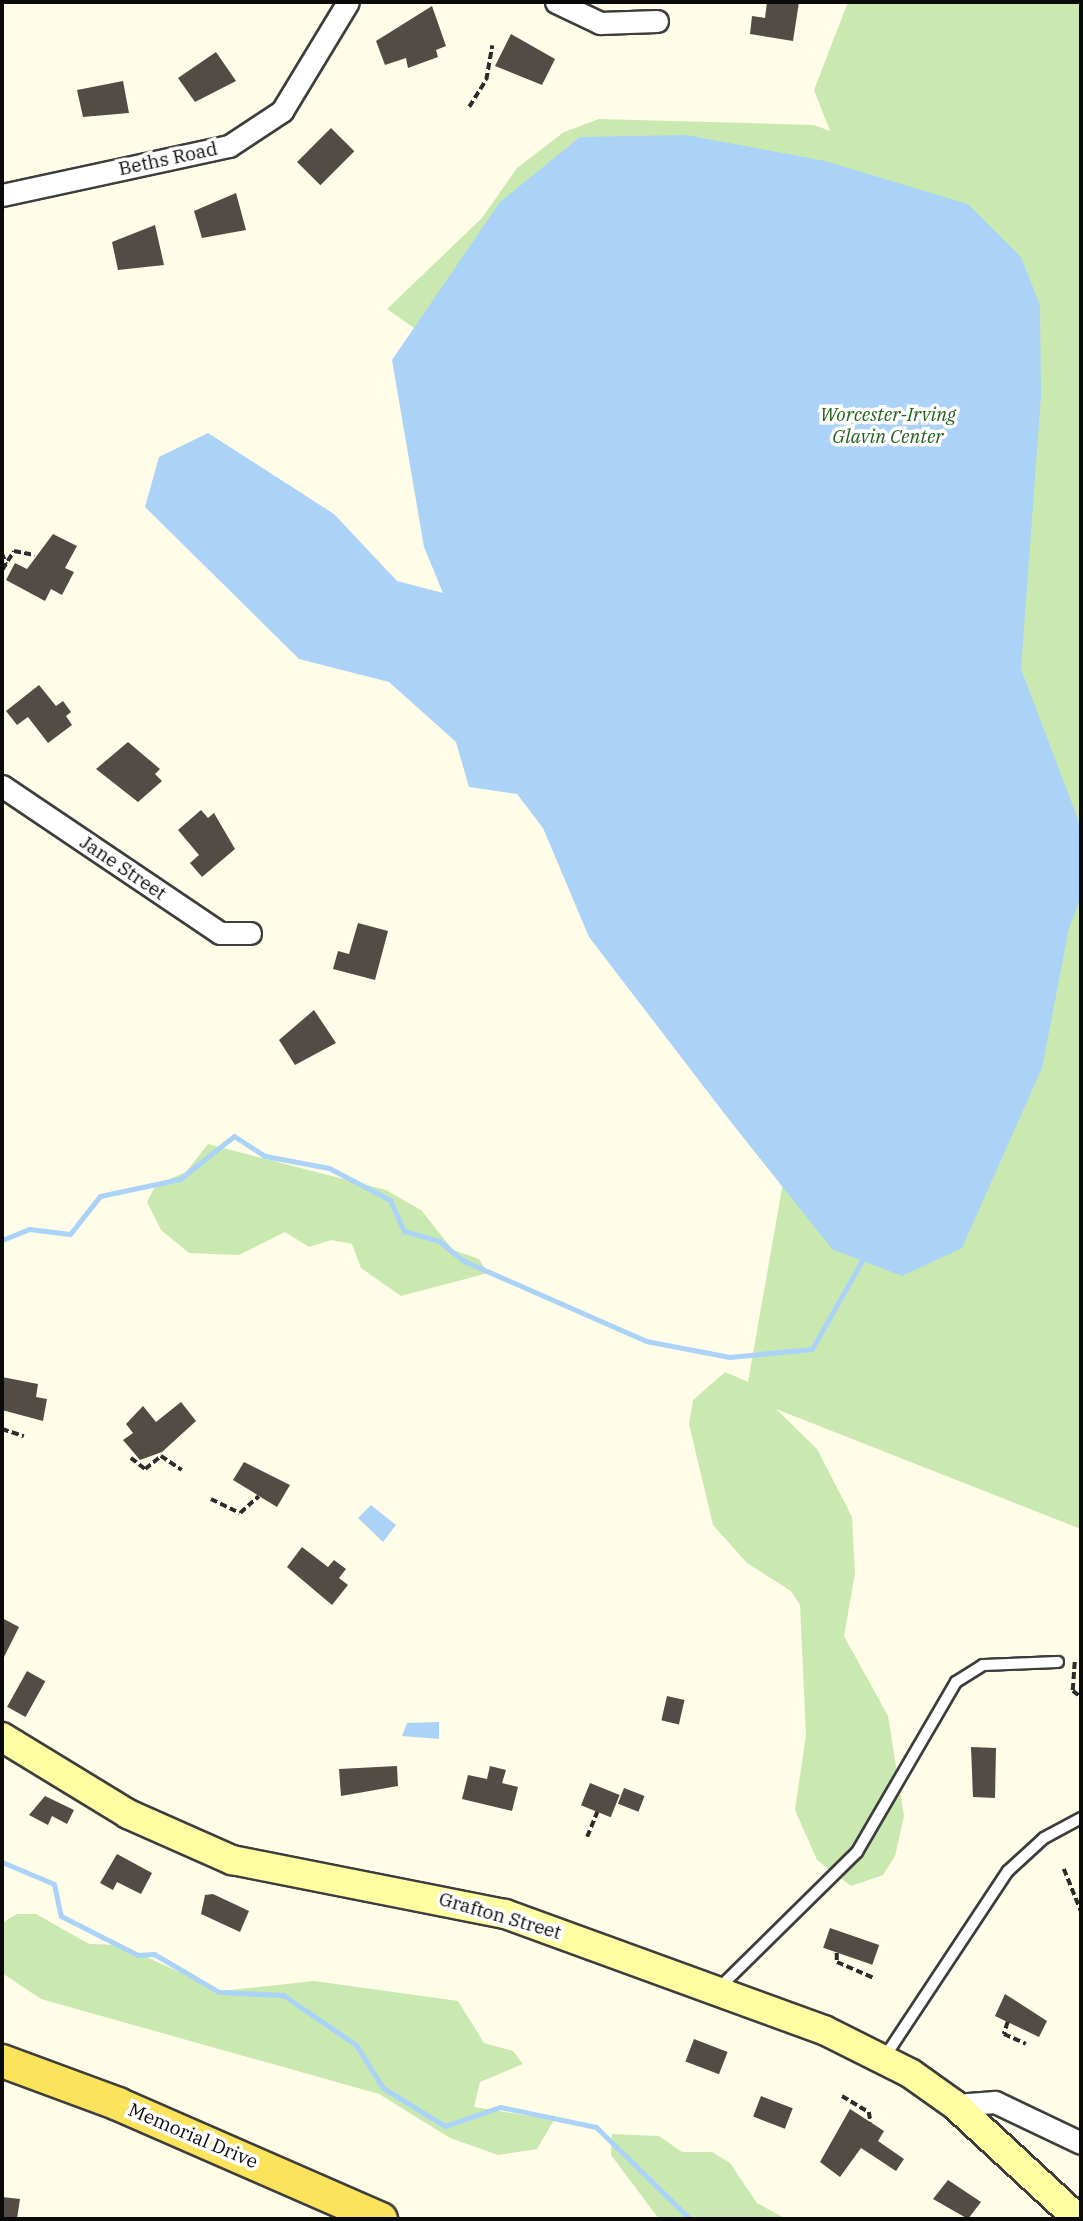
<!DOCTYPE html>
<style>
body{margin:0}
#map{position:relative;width:1083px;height:2221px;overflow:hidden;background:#fffce7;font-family:"IBM Plex Serif",serif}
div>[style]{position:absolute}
.green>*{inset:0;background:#c9e9b1}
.water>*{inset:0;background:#abd3f7}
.stream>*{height:5px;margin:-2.5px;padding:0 2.5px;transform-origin:2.5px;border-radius:2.5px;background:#abd3f7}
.building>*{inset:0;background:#534c46;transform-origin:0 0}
.path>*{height:3.5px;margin-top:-1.75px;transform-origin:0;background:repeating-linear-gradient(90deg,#2c2c2c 0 7px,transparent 0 10.5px)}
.roads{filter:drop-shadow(2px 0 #3d3d3d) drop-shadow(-2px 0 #3d3d3d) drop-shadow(0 2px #3d3d3d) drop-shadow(0 -2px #3d3d3d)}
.lane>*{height:10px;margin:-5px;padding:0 5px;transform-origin:5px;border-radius:5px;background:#fff}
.street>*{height:21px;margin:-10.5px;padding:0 10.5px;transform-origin:10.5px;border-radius:10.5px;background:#fff}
.secondary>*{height:28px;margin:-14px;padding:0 14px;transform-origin:14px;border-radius:14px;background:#fffda2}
.primary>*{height:32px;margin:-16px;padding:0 16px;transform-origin:16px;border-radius:16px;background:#fbe35b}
span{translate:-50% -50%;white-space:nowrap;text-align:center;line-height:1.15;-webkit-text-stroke:7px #fff;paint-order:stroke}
.street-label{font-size:19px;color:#0a0a0a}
.park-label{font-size:19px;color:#23611b;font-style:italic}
.frame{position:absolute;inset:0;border:4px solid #0a0a0a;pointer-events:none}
</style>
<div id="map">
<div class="green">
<div style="clip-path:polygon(848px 2px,1081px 2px,1081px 1529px,776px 1409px,817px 1449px,852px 1517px,855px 1573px,844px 1636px,888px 1716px,904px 1816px,895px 1856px,883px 1875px,851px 1886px,817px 1860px,795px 1810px,806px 1735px,800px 1605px,791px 1591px,747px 1563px,713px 1525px,689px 1424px,693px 1400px,725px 1372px,748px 1382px,876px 653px,387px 309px,482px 218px,517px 168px,564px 132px,599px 119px,814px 125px,830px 131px,814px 90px)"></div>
<div style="clip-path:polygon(208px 1144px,386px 1190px,421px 1210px,453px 1250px,479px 1259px,488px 1273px,401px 1296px,361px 1268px,352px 1244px,331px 1240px,309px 1247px,285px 1232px,239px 1255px,189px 1253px,161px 1230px,147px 1202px,156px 1185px,186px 1172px)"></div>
<div style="clip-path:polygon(17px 1914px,36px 1914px,89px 1944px,120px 1945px,221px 1991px,314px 1981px,458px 2001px,484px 2043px,513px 2051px,523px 2064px,480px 2082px,474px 2107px,554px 2120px,537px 2149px,498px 2155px,450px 2138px,379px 2094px,41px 1999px,2px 1973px,2px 1923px)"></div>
<div style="clip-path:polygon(612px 2134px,659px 2136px,682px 2152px,712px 2152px,730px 2163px,757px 2203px,786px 2219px,659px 2219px,611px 2155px)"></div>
</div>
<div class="water">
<div style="clip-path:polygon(686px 135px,825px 161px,968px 204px,1021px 257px,1040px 305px,1041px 396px,1021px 669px,1081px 827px,1081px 897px,1069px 928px,1042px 1068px,962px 1248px,902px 1276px,832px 1249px,727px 1117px,589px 937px,543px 828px,517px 794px,469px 787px,456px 742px,389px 682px,299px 659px,145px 507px,159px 457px,208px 433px,334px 514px,397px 581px,443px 593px,424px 547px,392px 360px,500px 202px,580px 137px)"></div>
<div style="clip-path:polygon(371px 1505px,396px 1525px,383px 1542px,358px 1518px)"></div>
<div style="clip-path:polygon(439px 1722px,439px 1739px,402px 1736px,407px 1723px)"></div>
</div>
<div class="stream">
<div style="left:2px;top:1240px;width:29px;rotate:-22deg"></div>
<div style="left:29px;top:1229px;width:41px;rotate:7deg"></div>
<div style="left:70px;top:1234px;width:48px;rotate:-51.7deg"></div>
<div style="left:100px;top:1196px;width:82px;rotate:-12deg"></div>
<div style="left:180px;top:1179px;width:69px;rotate:-38.5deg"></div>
<div style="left:234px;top:1136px;width:37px;rotate:33deg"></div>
<div style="left:265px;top:1156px;width:65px;rotate:10.6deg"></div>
<div style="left:329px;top:1168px;width:69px;rotate:27.7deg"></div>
<div style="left:390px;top:1200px;width:34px;rotate:66deg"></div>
<div style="left:404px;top:1231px;width:36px;rotate:16deg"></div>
<div style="left:439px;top:1241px;width:32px;rotate:39deg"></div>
<div style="left:464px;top:1261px;width:199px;rotate:23.7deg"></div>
<div style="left:646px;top:1341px;width:85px;rotate:10.9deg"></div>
<div style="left:729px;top:1357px;width:83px;rotate:-5.5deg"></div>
<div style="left:812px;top:1349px;width:106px;rotate:-60.5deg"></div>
<div style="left:2px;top:1862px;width:56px;rotate:22.9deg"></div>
<div style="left:54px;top:1884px;width:33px;rotate:78deg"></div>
<div style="left:61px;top:1916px;width:86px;rotate:26.9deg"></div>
<div style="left:138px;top:1955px;width:16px;rotate:-4deg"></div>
<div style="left:154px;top:1954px;width:75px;rotate:30.3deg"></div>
<div style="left:219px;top:1992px;width:64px;rotate:2.7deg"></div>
<div style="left:283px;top:1995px;width:88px;rotate:34.4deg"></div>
<div style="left:356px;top:2045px;width:51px;rotate:57.9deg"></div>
<div style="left:383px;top:2088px;width:73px;rotate:31.5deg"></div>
<div style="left:445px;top:2126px;width:58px;rotate:-19.1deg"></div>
<div style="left:500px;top:2107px;width:98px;rotate:11.8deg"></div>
<div style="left:596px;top:2127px;width:132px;rotate:44.4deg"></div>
</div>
<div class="building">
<div style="clip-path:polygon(767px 2px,799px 2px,793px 41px,750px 34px,752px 16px,765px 18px)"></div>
<div style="clip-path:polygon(432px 6px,446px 46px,436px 50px,438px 57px,408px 68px,406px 58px,385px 65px,376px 41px)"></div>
<div style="clip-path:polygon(511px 34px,555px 59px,542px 85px,495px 66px)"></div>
<div style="clip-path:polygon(216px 52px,236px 81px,195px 102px,178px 78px)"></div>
<div style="clip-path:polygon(123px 81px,129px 113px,83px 117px,77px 90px)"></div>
<div style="left:331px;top:128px;width:33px;height:48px;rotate:45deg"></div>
<div style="clip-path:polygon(236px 193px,246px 230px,202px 238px,194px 211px)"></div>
<div style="clip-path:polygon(155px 225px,164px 265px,118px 270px,112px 242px)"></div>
<div style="clip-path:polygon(53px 534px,77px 546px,65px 568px,74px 572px,62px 595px,51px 589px,45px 601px,6px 580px,15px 563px,27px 569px)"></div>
<div style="clip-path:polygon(39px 685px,56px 706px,63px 701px,71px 712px,66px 716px,72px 725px,48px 743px,28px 717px,17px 725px,6px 711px)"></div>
<div style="clip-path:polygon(128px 742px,160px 769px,155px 774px,162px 781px,138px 802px,96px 769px)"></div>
<div style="clip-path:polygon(201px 810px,208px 818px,214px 813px,235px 849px,202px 877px,190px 863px,199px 855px,178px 830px)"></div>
<div style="clip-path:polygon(358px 923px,388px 931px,375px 980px,333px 969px,338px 951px,349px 954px)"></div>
<div style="clip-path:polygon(314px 1010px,336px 1043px,295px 1065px,279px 1040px)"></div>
<div style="clip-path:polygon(2px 1377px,38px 1384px,36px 1397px,47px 1399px,43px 1421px,2px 1410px)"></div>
<div style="clip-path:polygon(181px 1402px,196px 1421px,162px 1452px,140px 1460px,123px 1440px,133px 1433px,126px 1424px,143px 1406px,156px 1422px)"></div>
<div style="clip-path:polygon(244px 1462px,290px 1485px,277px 1507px,233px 1480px)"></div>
<div style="clip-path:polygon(302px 1547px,328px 1567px,334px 1560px,346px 1569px,339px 1578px,348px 1585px,332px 1605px,287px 1567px)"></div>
<div style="clip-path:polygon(2px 1618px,19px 1627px,2px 1661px)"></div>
<div style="left:27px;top:1671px;width:21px;height:41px;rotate:29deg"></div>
<div style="left:667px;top:1696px;width:18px;height:25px;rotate:13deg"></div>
<div style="clip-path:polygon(971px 1747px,996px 1748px,995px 1798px,973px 1797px)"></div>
<div style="clip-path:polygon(397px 1766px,398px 1786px,341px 1796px,339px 1769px)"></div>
<div style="clip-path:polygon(490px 1766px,506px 1770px,502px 1783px,518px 1787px,512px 1811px,462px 1799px,468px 1775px,487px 1779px)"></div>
<div style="left:590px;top:1783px;width:32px;height:24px;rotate:22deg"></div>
<div style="left:624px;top:1788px;width:22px;height:17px;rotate:21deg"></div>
<div style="clip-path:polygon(45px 1796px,74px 1810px,67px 1824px,52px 1816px,48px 1825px,29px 1815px)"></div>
<div style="clip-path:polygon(117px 1854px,152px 1873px,141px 1894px,117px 1882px,113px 1890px,100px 1883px)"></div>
<div style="clip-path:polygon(213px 1894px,249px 1911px,240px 1932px,201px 1914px,205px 1895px)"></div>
<div style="left:830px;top:1928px;width:52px;height:21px;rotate:19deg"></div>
<div style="clip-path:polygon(1005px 1994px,1047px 2021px,1039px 2037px,995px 2016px)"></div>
<div style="left:694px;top:2039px;width:36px;height:24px;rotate:21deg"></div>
<div style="left:761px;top:2096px;width:34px;height:22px;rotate:21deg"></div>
<div style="clip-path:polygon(850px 2109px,884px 2131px,878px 2141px,904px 2159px,896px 2171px,861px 2148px,840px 2177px,820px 2162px)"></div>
<div style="clip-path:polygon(948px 2180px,981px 2202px,968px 2219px,933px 2199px)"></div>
<div style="clip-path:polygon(2px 2197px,20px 2199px,17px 2219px,2px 2219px)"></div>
</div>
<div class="path">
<div style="left:469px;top:107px;width:32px;rotate:-58deg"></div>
<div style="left:486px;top:80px;width:35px;rotate:-80deg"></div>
<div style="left:2px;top:553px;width:12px;rotate:70deg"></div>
<div style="left:2px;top:570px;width:22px;rotate:-58deg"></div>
<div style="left:14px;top:551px;width:21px;rotate:11deg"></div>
<div style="left:2px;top:1429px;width:23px;rotate:18deg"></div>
<div style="left:131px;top:1458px;width:18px;rotate:38deg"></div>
<div style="left:145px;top:1469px;width:21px;rotate:-39deg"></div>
<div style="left:161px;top:1456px;width:25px;rotate:34deg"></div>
<div style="left:211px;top:1499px;width:32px;rotate:26deg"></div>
<div style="left:240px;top:1513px;width:25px;rotate:-42deg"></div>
<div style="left:1075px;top:1662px;width:29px;rotate:94deg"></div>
<div style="left:1073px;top:1691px;width:10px;rotate:37deg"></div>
<div style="left:587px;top:1837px;width:27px;rotate:-68deg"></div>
<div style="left:1064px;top:1869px;width:45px;rotate:68deg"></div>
<div style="left:837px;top:1953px;width:9px;rotate:90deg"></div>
<div style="left:837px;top:1962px;width:40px;rotate:23.4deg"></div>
<div style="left:1008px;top:2022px;width:13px;rotate:108deg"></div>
<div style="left:1004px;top:2034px;width:24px;rotate:24deg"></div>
<div style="left:842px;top:2096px;width:31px;rotate:31deg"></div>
<div style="left:869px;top:2112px;width:11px;rotate:80deg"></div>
</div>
<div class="roads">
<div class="lane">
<div style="left:718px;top:1989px;width:195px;rotate:-44.6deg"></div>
<div style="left:857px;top:1852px;width:197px;rotate:-59.8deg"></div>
<div style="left:956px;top:1682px;width:32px;rotate:-32deg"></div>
<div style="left:983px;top:1665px;width:75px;rotate:-2.3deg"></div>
<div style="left:884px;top:2058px;width:224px;rotate:-56.5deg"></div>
<div style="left:1008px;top:1871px;width:49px;rotate:-42.5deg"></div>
<div style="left:1044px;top:1838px;width:42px;rotate:-28.4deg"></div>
</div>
<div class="street">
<div style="left:556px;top:2px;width:49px;rotate:25.5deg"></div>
<div style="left:600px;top:23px;width:57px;rotate:-2deg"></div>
<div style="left:2px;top:195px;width:232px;rotate:-12.2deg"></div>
<div style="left:229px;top:146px;width:64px;rotate:-33.4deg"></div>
<div style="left:282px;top:111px;width:127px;rotate:-58.8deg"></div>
<div style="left:2px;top:786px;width:263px;rotate:34deg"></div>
<div style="left:220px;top:933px;width:30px"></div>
<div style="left:955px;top:2105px;width:40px;rotate:-4.3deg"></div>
<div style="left:995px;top:2102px;width:95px;rotate:25.5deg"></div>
</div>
<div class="secondary">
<div style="left:2px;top:1737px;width:148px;rotate:31.4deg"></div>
<div style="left:128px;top:1814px;width:114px;rotate:23.9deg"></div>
<div style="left:232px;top:1860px;width:278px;rotate:11.2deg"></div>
<div style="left:505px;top:1914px;width:339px;rotate:20deg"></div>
<div style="left:824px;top:2030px;width:96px;rotate:26.6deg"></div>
<div style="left:910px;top:2073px;width:55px;rotate:35.4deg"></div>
<div style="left:955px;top:2105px;width:168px;rotate:42.8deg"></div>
</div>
<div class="primary">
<div style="left:2px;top:2061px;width:124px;rotate:20.3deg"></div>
<div style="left:118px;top:2104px;width:287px;rotate:23.6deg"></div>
</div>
</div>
<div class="street-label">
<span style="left:168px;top:159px;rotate:-12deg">Beths Road</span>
<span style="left:123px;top:868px;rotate:34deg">Jane Street</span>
<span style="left:500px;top:1916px;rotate:16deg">Grafton Street</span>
<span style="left:193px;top:2136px;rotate:23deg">Memorial Drive</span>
</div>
<div class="park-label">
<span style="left:888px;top:426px">Worcester-Irving<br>Glavin Center</span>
</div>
<div class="frame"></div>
</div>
